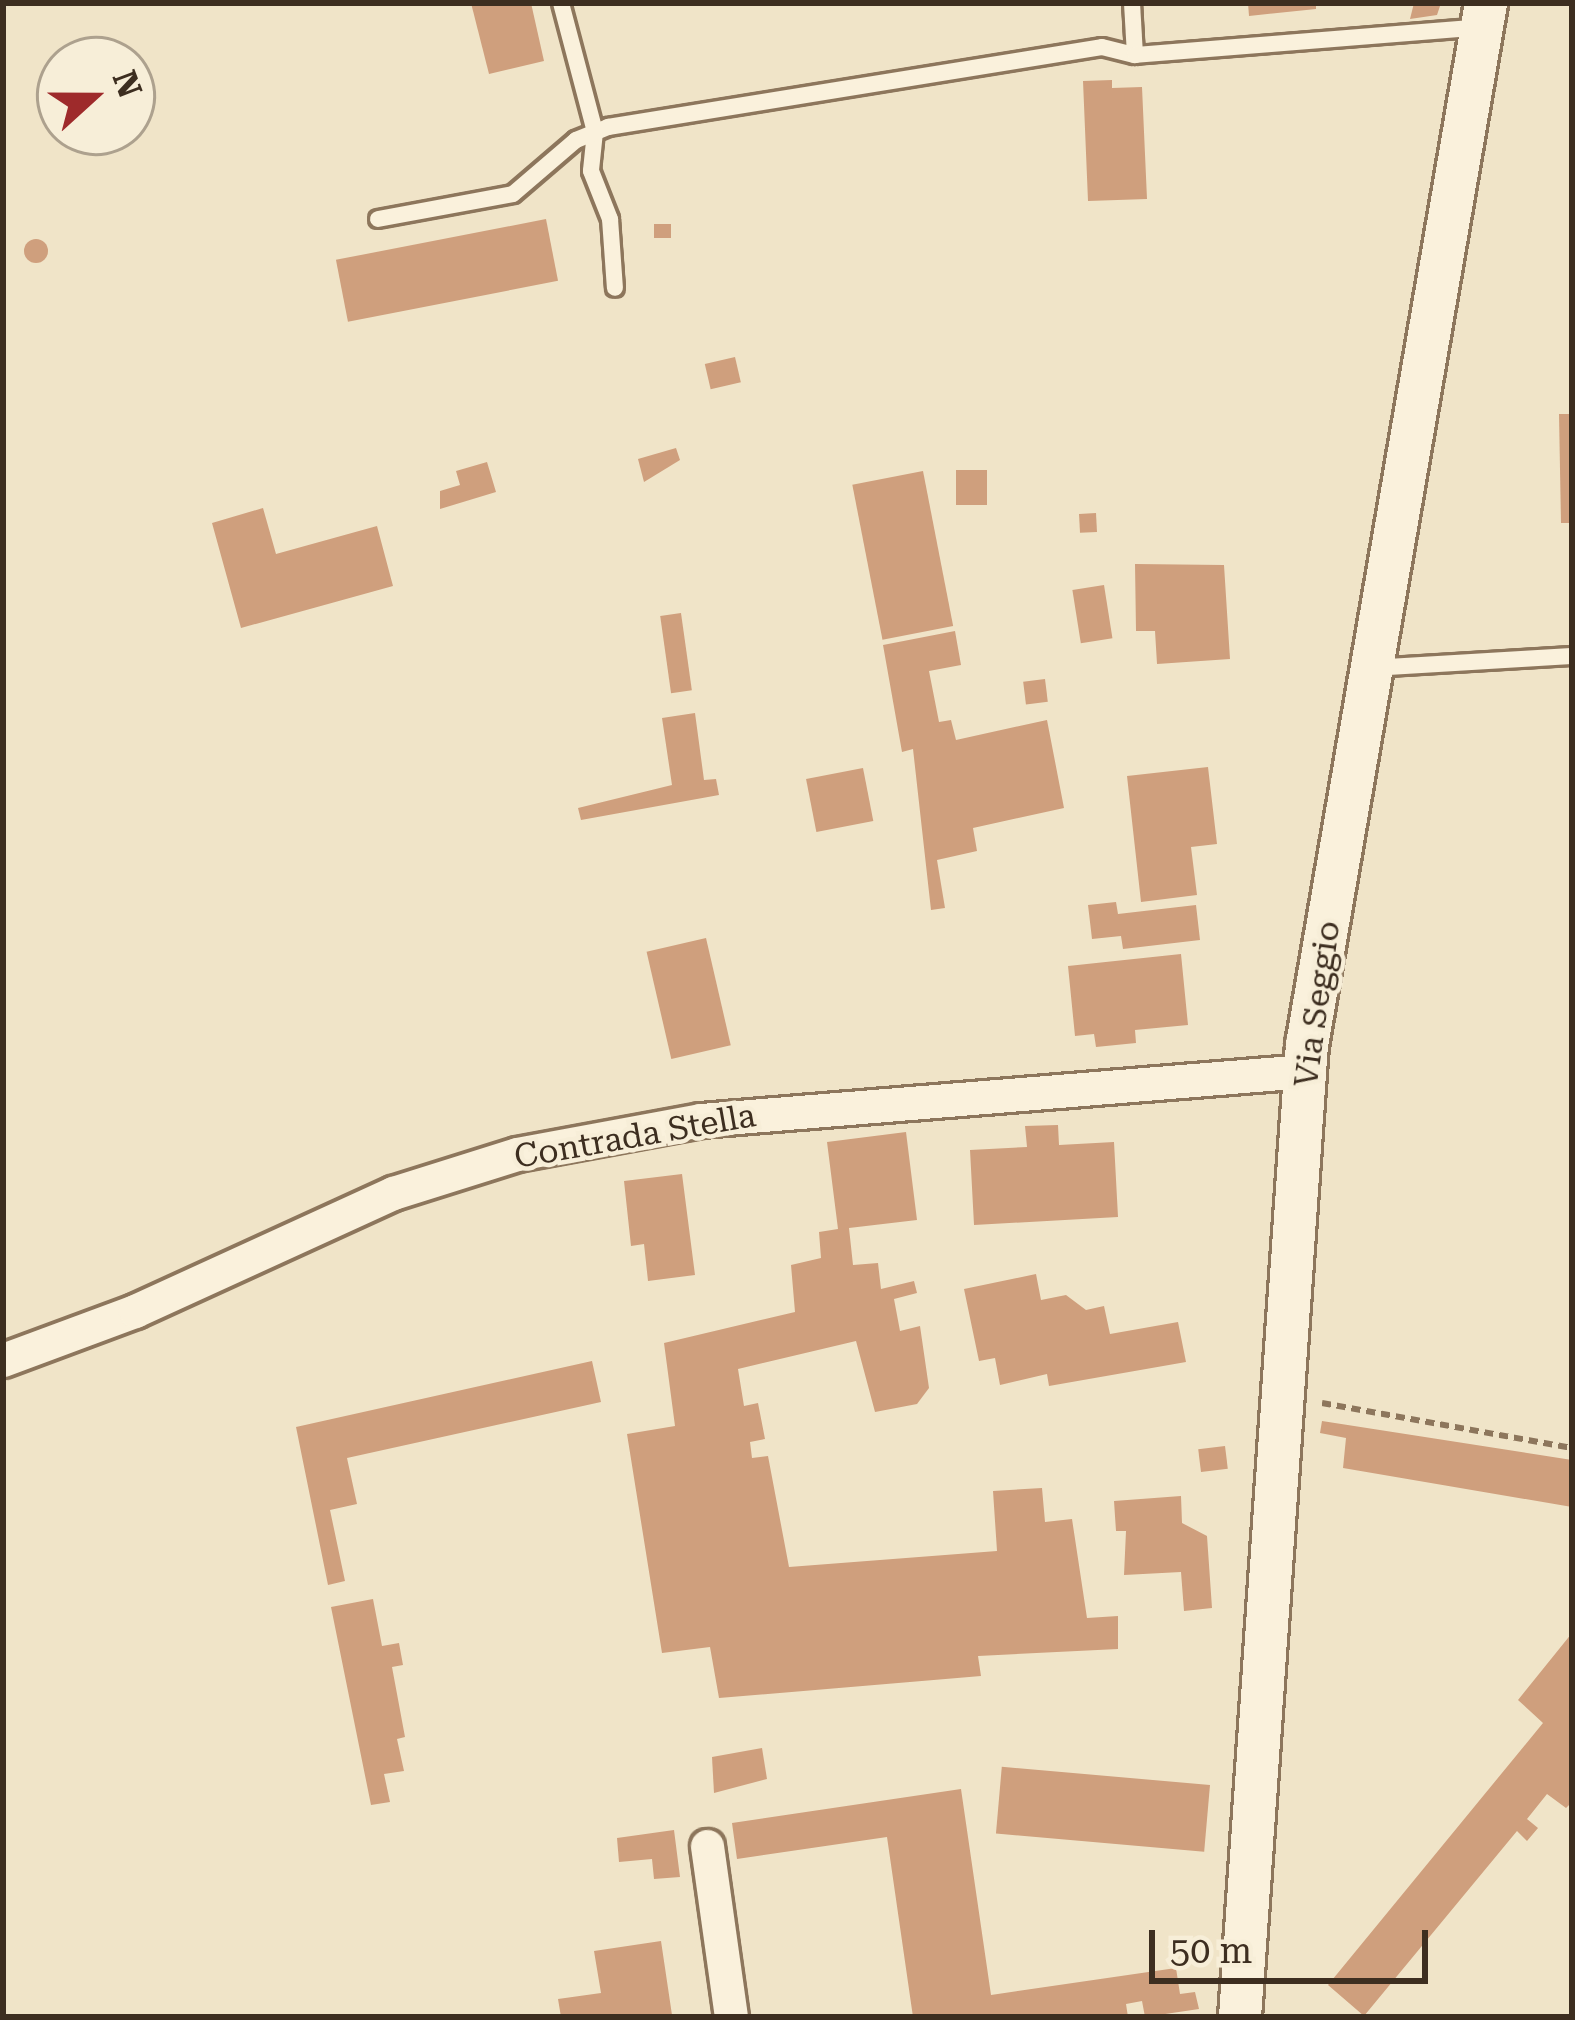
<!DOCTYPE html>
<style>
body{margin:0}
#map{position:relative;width:1575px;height:2020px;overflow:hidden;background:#f0e4c8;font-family:"Roboto Serif",serif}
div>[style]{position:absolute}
.building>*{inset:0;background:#cf9f7d;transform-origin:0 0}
.round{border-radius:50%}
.path>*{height:6px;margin-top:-3px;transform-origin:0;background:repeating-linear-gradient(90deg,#8d765c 0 9px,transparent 0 15px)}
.roads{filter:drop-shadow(3px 0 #8d765c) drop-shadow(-3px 0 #8d765c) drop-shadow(0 3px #8d765c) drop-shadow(0 -3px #8d765c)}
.service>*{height:16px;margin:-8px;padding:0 8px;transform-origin:8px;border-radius:8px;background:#faf1dc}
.minor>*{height:33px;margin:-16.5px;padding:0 16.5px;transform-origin:16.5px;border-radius:16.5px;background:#faf1dc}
.tertiary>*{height:42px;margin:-21px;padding:0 21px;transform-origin:21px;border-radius:21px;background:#faf1dc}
span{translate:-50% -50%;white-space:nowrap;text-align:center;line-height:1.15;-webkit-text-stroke:9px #f7eed8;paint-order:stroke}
.street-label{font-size:33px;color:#3d2e20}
.frame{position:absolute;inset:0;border:6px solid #3d2e20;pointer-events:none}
.north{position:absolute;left:36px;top:36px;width:120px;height:120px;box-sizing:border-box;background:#f7eed8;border:3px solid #ada18e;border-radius:50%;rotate:69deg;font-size:33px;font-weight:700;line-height:48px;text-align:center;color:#3d2e20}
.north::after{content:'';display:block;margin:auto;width:42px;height:54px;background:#9e2a2b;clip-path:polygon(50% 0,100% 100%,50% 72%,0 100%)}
.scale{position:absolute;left:1149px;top:1930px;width:279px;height:54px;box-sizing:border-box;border:6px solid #3d2e20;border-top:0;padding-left:15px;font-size:36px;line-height:42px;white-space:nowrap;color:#3d2e20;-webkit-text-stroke:9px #f7eed8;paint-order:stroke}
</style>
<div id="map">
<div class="building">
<div style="clip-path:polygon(471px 3px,531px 3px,544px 61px,489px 74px)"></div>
<div style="clip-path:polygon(1248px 3px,1316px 3px,1316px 9px,1249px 16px)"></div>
<div style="clip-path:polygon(1414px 3px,1441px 3px,1437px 15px,1410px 19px)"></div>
<div style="clip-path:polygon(1112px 80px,1112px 88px,1142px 87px,1147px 199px,1088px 201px,1083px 81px)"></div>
<div style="left:546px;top:219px;width:63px;height:214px;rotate:79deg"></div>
<div style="left:654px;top:224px;width:17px;height:14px"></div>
<div class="round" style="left:24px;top:239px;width:24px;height:24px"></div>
<div style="left:735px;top:357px;width:26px;height:31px;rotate:77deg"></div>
<div style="clip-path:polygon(1559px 414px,1572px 414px,1572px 523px,1561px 523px)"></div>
<div style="clip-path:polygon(676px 448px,680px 460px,644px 482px,638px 459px)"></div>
<div style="clip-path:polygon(487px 462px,496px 492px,440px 509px,440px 491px,460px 485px,456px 471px)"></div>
<div style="left:956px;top:470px;width:31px;height:35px"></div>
<div style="left:923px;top:471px;width:158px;height:72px;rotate:79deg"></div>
<div style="clip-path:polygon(263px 508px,276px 554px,377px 526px,393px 586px,241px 628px,212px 523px)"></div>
<div style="left:1096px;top:513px;width:19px;height:17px;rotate:87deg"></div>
<div style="clip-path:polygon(1135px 564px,1224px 565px,1230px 659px,1157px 664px,1155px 631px,1136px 631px)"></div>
<div style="left:1104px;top:585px;width:54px;height:32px;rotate:81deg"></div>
<div style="left:681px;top:613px;width:78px;height:21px;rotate:82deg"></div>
<div style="clip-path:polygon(955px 631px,961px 665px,929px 671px,939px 722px,951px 720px,956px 740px,1047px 720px,1064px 808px,973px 828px,977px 851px,937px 860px,945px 908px,931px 910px,913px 749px,902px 752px,883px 645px)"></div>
<div style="left:1045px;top:679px;width:23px;height:22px;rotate:83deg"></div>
<div style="clip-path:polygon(695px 713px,704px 780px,716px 779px,719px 795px,581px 820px,578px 808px,672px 785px,662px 718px)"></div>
<div style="clip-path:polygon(1208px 767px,1217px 844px,1191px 847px,1197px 895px,1141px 902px,1127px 776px)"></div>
<div style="left:863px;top:768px;width:54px;height:58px;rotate:79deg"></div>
<div style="clip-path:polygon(1116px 902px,1118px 914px,1196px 905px,1200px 940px,1123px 949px,1121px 936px,1092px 939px,1088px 905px)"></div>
<div style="left:706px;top:938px;width:110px;height:61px;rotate:77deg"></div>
<div style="clip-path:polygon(1181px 954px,1188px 1025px,1135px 1030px,1136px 1043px,1096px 1047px,1094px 1034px,1075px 1036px,1068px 966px)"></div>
<div style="clip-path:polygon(1058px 1125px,1059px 1145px,1114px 1142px,1118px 1217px,974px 1225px,970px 1150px,1027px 1147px,1025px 1126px)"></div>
<div style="clip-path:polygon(906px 1132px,917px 1220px,849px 1228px,853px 1265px,878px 1263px,881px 1289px,914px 1281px,917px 1293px,894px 1299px,900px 1331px,920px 1326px,929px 1388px,917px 1404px,875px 1412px,856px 1341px,738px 1369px,744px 1406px,758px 1403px,765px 1439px,750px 1442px,752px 1458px,768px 1456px,789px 1567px,997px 1551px,993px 1491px,1042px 1488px,1045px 1522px,1072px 1519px,1087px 1618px,1118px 1616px,1118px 1649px,978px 1656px,981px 1676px,719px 1698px,710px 1647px,662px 1653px,627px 1434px,675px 1426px,664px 1343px,795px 1312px,791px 1265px,821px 1258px,819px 1232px,838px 1229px,827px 1142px)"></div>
<div style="clip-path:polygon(682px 1174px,695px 1275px,648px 1281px,644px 1244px,631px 1246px,624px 1181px)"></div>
<div style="clip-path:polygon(1036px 1274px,1041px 1300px,1066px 1295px,1086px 1310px,1104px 1306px,1110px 1334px,1178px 1322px,1186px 1362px,1049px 1386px,1047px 1374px,1000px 1385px,995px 1358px,979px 1361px,964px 1289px)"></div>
<div style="clip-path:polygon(592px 1361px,601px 1402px,347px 1458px,357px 1504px,330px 1510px,345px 1581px,328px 1585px,296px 1427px)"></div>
<div style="clip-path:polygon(1322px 1421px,1572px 1460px,1572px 1507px,1343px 1468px,1346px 1438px,1320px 1433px)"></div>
<div style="left:1225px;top:1446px;width:23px;height:27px;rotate:83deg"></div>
<div style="clip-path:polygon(1181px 1496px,1182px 1523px,1207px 1536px,1212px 1608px,1184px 1611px,1181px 1572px,1124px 1575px,1126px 1531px,1116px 1531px,1114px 1501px)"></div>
<div style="clip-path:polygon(373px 1599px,382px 1646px,399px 1643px,403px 1665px,392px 1667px,405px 1737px,397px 1739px,404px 1771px,384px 1774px,390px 1802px,371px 1805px,331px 1607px)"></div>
<div style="clip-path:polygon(1572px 1633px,1572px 1802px,1566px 1808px,1547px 1794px,1527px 1819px,1538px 1828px,1527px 1841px,1517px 1831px,1364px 2016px,1328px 1985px,1543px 1723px,1518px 1700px)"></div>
<div style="clip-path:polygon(762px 1748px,767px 1779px,714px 1793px,712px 1757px)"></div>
<div style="left:1210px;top:1785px;width:67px;height:209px;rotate:95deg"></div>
<div style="clip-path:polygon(961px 1789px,991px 1995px,1176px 1968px,1180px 1994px,1195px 1992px,1199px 2009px,1145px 2017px,1142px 2001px,1126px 2004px,1128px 2017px,913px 2017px,887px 1837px,737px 1859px,732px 1823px)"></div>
<div style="clip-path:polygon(674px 1830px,680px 1877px,654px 1879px,652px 1859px,619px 1862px,617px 1838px)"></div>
<div style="clip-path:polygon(661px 1941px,672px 2015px,561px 2017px,558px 1999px,601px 1993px,594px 1951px)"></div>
</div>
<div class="path">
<div style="left:1322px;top:1403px;width:254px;rotate:10.2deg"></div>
</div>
<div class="roads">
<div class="service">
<div style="left:561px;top:3px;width:133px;rotate:75.2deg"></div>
<div style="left:595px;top:132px;width:39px;rotate:96deg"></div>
<div style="left:591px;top:171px;width:52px;rotate:68.4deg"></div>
<div style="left:610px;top:219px;width:69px;rotate:85.9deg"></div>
<div style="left:1132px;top:3px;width:52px;rotate:86.7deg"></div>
<div style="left:378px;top:219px;width:137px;rotate:-10.5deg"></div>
<div style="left:513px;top:194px;width:83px;rotate:-40.6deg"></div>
<div style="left:576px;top:140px;width:35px;rotate:-22deg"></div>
<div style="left:608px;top:127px;width:500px;rotate:-9.2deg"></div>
<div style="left:1102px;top:47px;width:34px;rotate:14deg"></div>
<div style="left:1135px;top:55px;width:348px;rotate:-4.6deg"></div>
<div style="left:1371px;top:668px;width:201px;rotate:-3.4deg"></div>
</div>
<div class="minor">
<div style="left:3px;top:1360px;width:141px;rotate:-20.4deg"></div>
<div style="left:135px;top:1311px;width:284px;rotate:-24.6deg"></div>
<div style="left:393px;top:1193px;width:130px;rotate:-17.5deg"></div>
<div style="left:517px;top:1154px;width:187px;rotate:-10.5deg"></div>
<div style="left:701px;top:1120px;width:606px;rotate:-4.64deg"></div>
<div style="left:707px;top:1846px;width:173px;rotate:82deg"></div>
</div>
<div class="tertiary">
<div style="left:1240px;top:2017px;width:974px;rotate:-86.06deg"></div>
<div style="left:1307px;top:1045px;width:1057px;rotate:-80.25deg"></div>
</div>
</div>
<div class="street-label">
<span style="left:1317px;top:1004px;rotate:-82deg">Via Seggio</span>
<span style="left:635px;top:1136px;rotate:-10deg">Contrada Stella</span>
</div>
<div class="frame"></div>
<div class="north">N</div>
<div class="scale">50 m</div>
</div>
